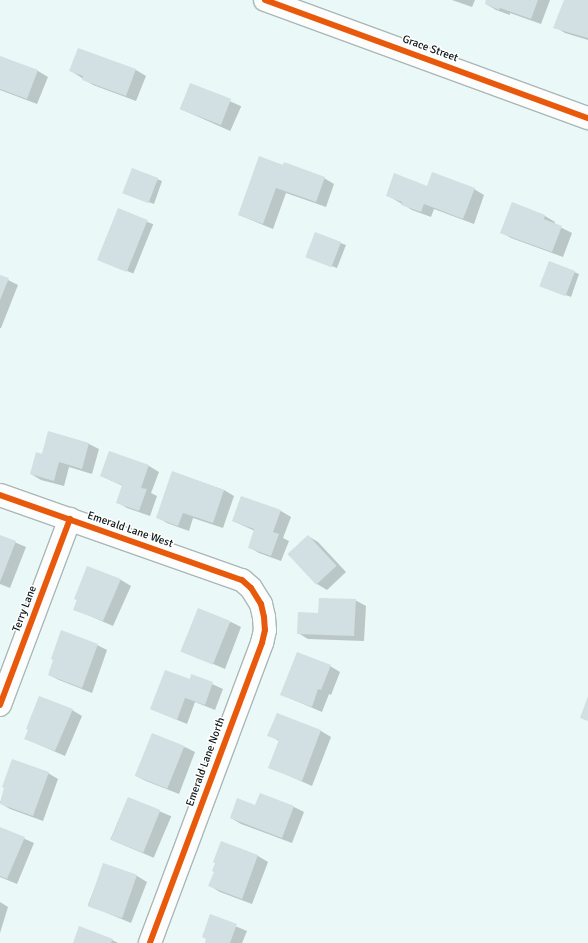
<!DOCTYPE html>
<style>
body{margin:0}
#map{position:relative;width:588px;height:943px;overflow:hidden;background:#eaf8f8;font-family:Signika,sans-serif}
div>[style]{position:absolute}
.shadow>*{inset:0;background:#0003;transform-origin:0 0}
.building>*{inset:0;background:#d2dfe3;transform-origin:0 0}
.roads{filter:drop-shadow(1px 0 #acb7b7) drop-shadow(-1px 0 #acb7b7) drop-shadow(0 1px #acb7b7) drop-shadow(0 -1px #acb7b7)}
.minor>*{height:22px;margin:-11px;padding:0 11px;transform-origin:11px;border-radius:11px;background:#fcfefe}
.cycleway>*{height:6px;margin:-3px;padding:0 3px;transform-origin:3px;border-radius:3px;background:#e8590c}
span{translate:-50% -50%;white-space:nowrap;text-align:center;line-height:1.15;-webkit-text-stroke:3px #fff;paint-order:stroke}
.street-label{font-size:11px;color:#0d1616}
</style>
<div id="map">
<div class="shadow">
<div style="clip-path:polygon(452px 0,475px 0,472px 7px)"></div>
<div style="clip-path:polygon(487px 0,550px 0,541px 24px,510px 13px,510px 15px,496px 10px,486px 4px)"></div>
<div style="clip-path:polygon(565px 0,588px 0,588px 40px,565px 33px,555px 27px)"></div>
<div style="clip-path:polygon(0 57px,38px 71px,48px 77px,37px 104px,0 90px)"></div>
<div style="clip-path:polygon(136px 70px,146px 76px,136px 101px,93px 85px,71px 71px)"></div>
<div style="left:191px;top:84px;width:55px;height:27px;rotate:24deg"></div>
<div style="clip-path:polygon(260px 158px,324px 178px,334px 184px,326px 207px,286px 193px,273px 229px,239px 215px)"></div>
<div style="clip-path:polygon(157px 179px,162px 181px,154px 204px,129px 195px)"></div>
<div style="clip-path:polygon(428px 187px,474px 189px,484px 195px,474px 224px,434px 209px,431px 217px,412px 210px,387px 195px)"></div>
<div style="left:118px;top:210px;width:38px;height:53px;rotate:22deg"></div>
<div style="clip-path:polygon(545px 216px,555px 222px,554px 224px,572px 233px,563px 257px,511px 238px,501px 232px)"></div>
<div style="clip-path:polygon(316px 234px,346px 245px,337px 268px,312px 259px)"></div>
<div style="clip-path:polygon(574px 272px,579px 274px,571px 297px,541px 285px)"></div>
<div style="clip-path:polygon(0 276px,18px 285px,1px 328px,0 328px)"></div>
<div style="clip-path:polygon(49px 432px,89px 444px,99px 449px,92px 474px,69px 467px,64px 486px,41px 480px,31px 474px,42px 455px)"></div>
<div style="clip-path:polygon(109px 452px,149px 466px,159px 472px,151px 493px,157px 496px,150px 516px,127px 508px,117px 502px,123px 486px,101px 476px)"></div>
<div style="clip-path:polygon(173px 472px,224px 490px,234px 496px,223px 528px,193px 518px,189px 531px,167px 523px,157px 517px)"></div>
<div style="clip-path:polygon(241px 497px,281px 511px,291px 517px,283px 538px,289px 541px,281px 561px,259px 553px,249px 547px,255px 531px,233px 521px)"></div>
<div style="clip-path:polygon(0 536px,26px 547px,10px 588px,0 584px)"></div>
<div style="clip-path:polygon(308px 536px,318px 542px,346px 572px,327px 590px,317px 584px)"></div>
<div style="clip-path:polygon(88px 568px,121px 580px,131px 586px,113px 626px,74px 609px)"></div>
<div style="clip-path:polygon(355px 600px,366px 606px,364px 641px,308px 639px,298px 633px)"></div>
<div style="clip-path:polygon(231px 622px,241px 627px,225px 669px,183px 651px)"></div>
<div style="clip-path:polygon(97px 645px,107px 650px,92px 693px,59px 680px,49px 675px,54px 660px)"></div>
<div style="clip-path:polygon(330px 666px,340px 672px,331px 695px,329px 694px,322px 712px,282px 695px)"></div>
<div style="clip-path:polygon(192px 675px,223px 689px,215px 710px,195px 702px,187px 724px,151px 709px,190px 680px)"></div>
<div style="clip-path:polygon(72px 710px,82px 716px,65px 756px,26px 739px)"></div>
<div style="clip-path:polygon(277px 714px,321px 731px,331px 737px,312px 786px,269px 767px,279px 741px,269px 735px)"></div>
<div style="clip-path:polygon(185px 747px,195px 752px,179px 794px,146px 781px,136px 776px)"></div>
<div style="clip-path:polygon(48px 773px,58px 779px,43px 821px,10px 809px,0 803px,5px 788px)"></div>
<div style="left:128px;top:798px;width:47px;height:45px;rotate:23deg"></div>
<div style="clip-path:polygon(256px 806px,294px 807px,304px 812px,292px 843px,241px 824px,231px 818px)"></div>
<div style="clip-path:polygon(0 828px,34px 843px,17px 884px,0 877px)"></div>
<div style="clip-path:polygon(222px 843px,258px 856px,268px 862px,252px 904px,220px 892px,210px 886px,215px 871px)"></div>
<div style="clip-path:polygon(104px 864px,137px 876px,147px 882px,131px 923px,88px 905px)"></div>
<div style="clip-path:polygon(0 902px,8px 907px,0 933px)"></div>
<div style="clip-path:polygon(211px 916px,247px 931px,242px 943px,206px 943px)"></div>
<div style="clip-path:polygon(112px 940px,118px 943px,74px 943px)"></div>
</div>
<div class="building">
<div style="clip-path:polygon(486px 0,538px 0,531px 19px,500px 8px,499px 10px,485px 4px)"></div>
<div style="clip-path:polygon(564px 0,588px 0,588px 38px,553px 28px)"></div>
<div style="clip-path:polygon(78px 48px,136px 69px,126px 96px,82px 80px,83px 76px,69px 71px)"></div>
<div style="clip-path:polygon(0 56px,38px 70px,27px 99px,0 89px)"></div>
<div style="left:190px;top:83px;width:44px;height:28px;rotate:21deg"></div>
<div style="clip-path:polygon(259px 156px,283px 165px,284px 162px,325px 177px,316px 202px,276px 188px,263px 224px,238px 215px)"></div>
<div style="left:132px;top:168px;width:28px;height:27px;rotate:21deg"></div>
<div style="clip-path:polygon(432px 172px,475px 188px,463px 219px,424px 204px,421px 212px,401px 205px,402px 202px,386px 196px,394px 173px,427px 186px)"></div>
<div style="clip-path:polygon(512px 202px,545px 215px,544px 219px,562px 226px,552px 252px,500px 233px)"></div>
<div style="left:118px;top:208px;width:32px;height:56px;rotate:22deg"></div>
<div style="left:315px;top:232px;width:28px;height:27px;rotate:21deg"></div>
<div style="left:549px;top:261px;width:28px;height:27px;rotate:21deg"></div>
<div style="clip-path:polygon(0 275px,9px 278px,0 300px)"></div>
<div style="clip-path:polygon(48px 431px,89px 443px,82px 469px,59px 462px,54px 481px,30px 474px,36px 452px,42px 454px)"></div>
<div style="clip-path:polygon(109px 451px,149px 465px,141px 488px,147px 489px,139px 511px,116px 503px,122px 485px,100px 476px)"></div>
<div style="clip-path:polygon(172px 471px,224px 490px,213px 523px,183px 513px,178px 526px,156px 518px)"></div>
<div style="clip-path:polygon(241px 496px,281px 510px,273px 532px,279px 534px,271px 556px,248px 548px,254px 529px,232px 521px)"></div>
<div style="clip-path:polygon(0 535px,16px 541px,0 582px)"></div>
<div style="left:308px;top:535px;width:42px;height:28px;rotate:47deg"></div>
<div style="clip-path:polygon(87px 566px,121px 579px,103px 621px,73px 610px,77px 600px,74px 599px)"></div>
<div style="clip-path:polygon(319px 598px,356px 599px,354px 636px,297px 634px,298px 612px,318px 613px)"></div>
<div style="left:198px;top:608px;width:35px;height:47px;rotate:22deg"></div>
<div style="clip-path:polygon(61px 630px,98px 644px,82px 688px,48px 675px,53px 660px,51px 659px)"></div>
<div style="clip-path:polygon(297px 652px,331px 665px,321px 690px,318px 689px,312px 707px,280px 695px)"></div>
<div style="clip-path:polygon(165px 670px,190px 679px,191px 674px,213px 682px,205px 705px,185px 698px,177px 720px,150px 709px)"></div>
<div style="clip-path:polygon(39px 696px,73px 709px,55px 751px,24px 739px,28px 730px,26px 729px)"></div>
<div style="clip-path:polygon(588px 696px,588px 721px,580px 718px)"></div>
<div style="clip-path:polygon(277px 713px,321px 730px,302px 781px,268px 768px,279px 740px,267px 736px)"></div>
<div style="left:152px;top:733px;width:35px;height:46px;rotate:22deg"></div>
<div style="clip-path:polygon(12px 759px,49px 772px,33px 816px,0 804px,4px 788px,2px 787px)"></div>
<div style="clip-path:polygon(260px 793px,294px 806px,282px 838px,230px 818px,237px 798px,255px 805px)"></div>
<div style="left:128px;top:797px;width:35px;height:46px;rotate:22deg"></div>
<div style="clip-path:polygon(0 827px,25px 837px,7px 879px,0 876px)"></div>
<div style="clip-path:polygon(221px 841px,258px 855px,242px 899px,208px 886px,214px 872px,212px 871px,215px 863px,213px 862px)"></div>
<div style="left:103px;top:863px;width:36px;height:46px;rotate:19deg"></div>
<div style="clip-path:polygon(210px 914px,237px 924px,230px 943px,205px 943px,206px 939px,202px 937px)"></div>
<div style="clip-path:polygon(79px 926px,113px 939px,111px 943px,73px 943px)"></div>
</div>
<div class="roads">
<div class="minor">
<div style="left:265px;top:0;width:344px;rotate:20.1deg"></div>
<div style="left:0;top:495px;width:256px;rotate:19.4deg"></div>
<div style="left:242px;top:580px;width:12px;rotate:42deg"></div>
<div style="left:251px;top:588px;width:19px;rotate:58deg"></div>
<div style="left:261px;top:604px;width:13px;rotate:77deg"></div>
<div style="left:264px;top:617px;width:13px;rotate:86deg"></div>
<div style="left:265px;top:630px;width:13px;rotate:103deg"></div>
<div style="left:262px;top:643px;width:320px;rotate:110.5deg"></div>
<div style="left:0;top:705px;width:199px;rotate:-69.4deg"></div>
</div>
</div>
<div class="cycleway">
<div style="left:265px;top:0;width:344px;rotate:20.1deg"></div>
<div style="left:0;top:495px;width:256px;rotate:19.4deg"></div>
<div style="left:242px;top:580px;width:12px;rotate:42deg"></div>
<div style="left:251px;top:588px;width:19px;rotate:58deg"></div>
<div style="left:261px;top:604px;width:13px;rotate:77deg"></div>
<div style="left:264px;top:617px;width:13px;rotate:86deg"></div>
<div style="left:265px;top:630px;width:13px;rotate:103deg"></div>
<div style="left:262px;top:643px;width:320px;rotate:110.5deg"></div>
<div style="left:0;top:705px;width:199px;rotate:-69.4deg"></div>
</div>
<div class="street-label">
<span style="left:430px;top:49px;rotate:20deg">Grace Street</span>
<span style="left:130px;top:530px;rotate:19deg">Emerald Lane West</span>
<span style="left:25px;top:609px;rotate:-69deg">Terry Lane</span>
<span style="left:206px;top:762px;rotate:-70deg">Emerald Lane North</span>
</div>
</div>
